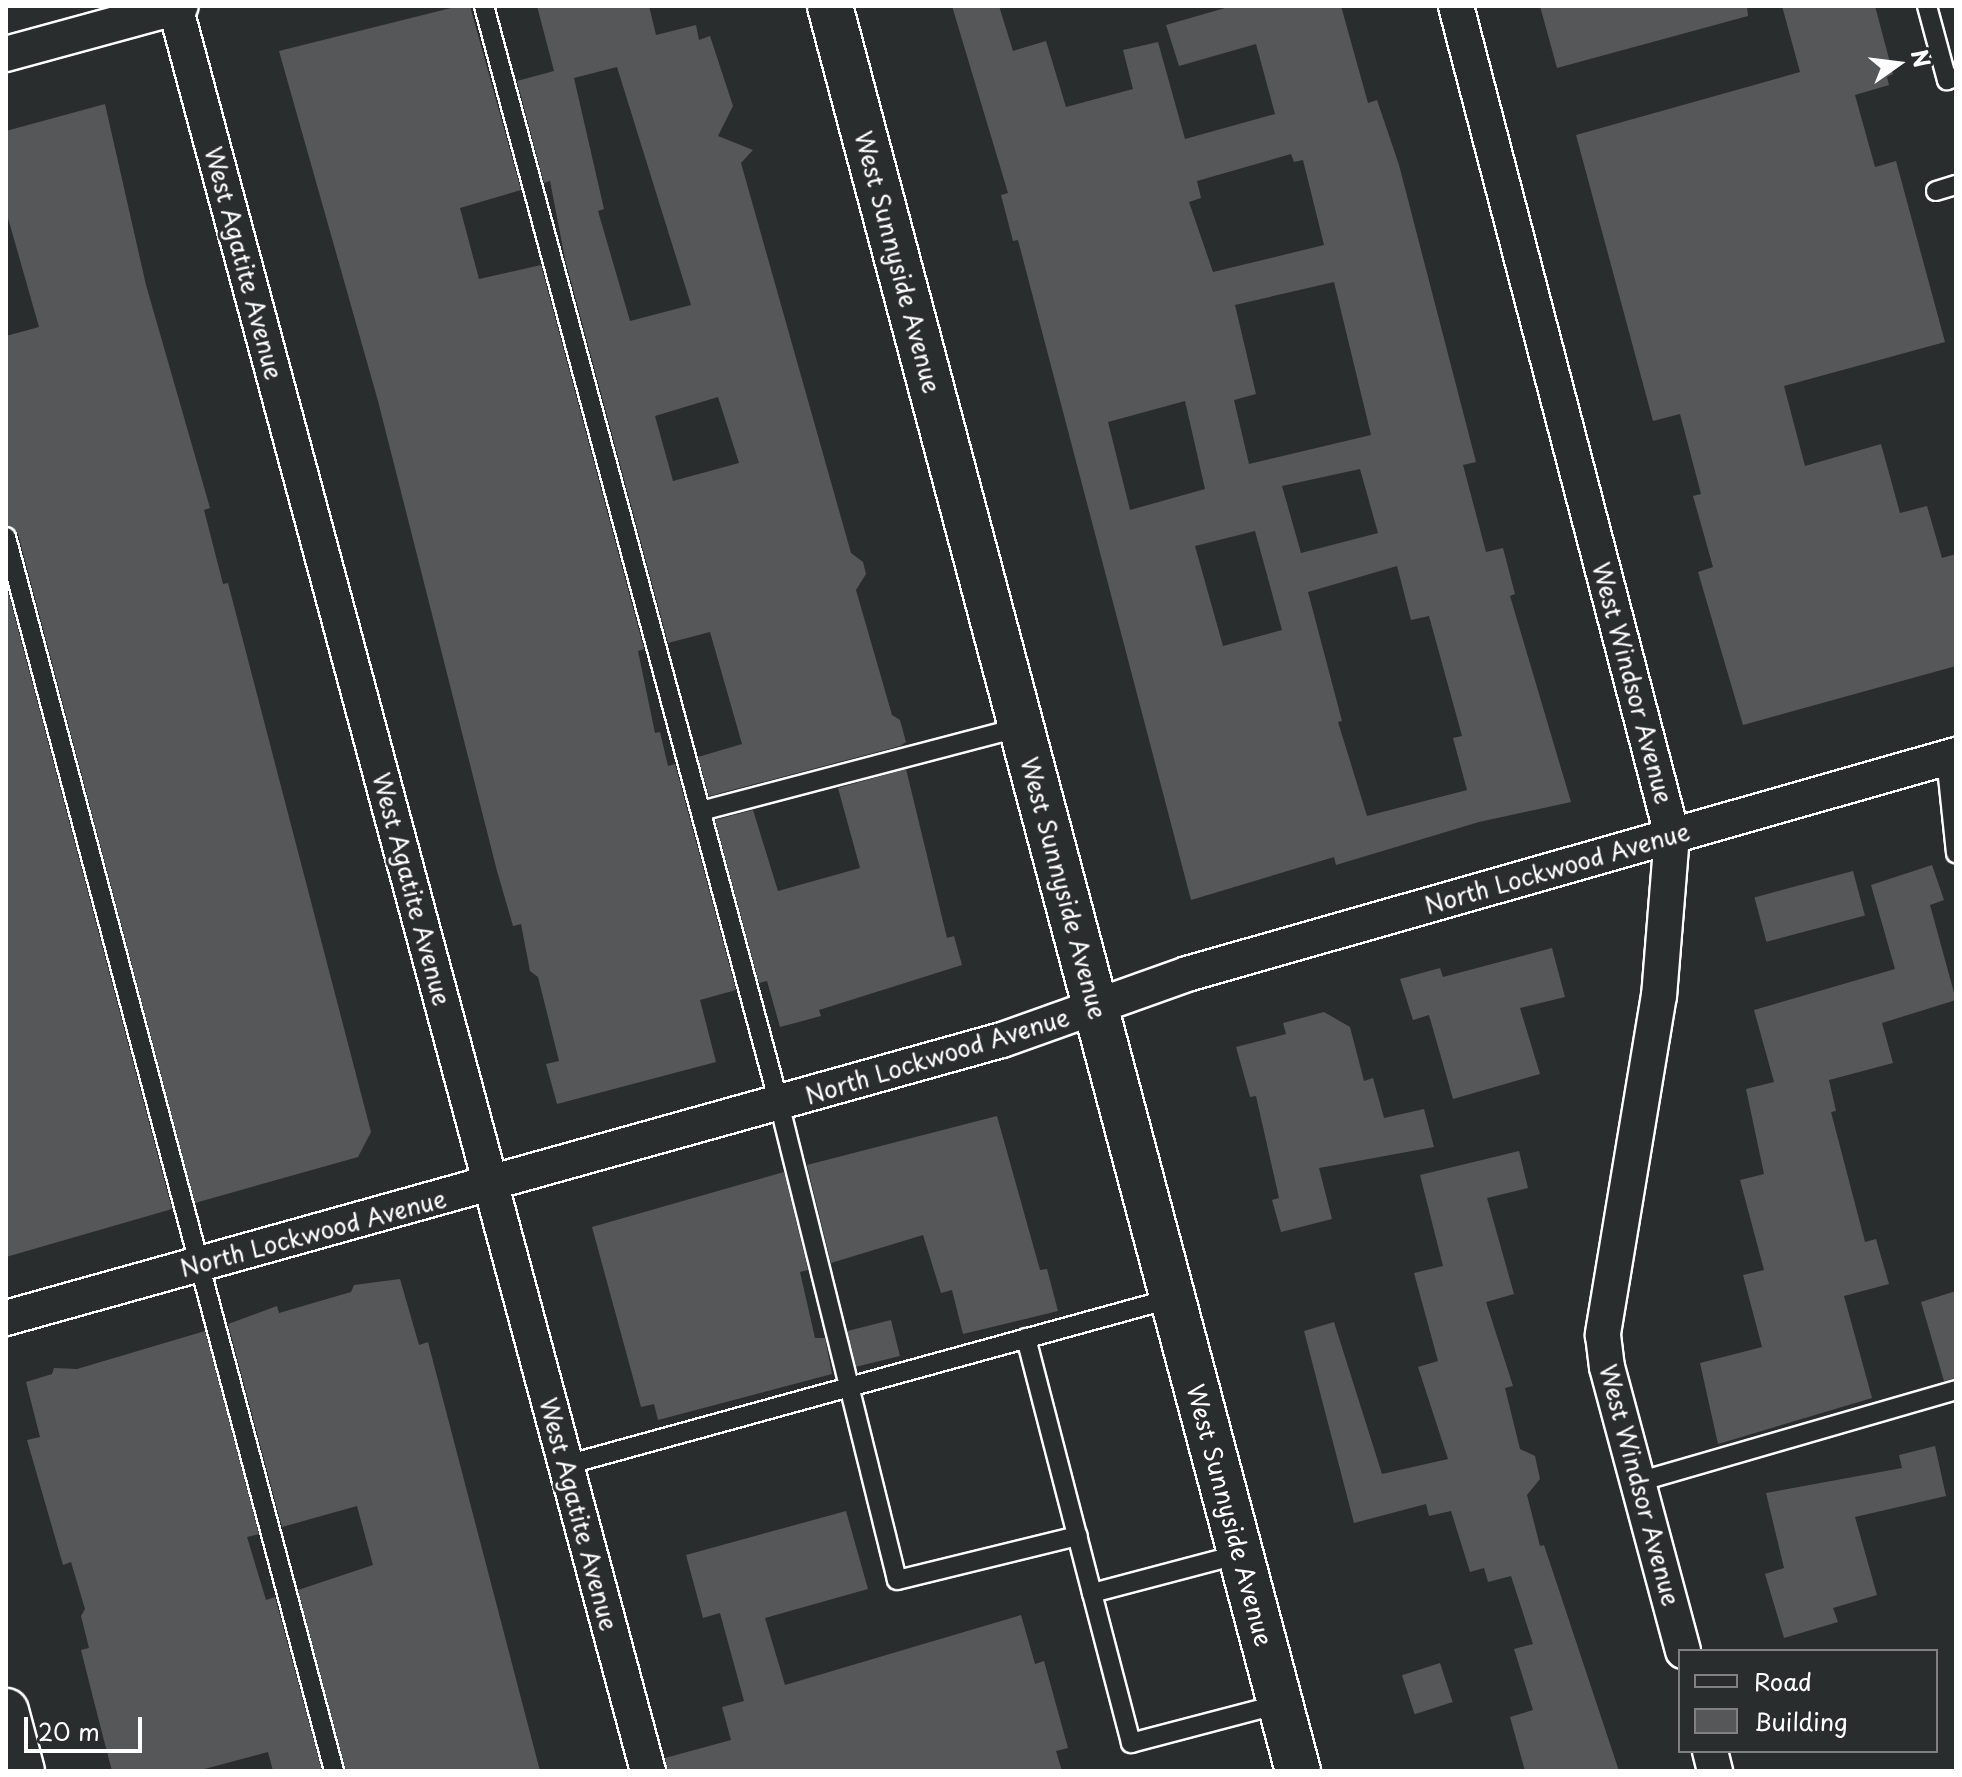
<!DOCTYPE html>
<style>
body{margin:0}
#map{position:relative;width:1962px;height:1777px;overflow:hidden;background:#2a2d2e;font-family:"Playpen Sans",sans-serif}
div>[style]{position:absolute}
.building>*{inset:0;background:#555758;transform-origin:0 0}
.roads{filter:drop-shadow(2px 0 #fff) drop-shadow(-2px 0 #fff) drop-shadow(0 2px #fff) drop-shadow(0 -2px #fff)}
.service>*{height:18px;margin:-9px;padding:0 9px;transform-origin:9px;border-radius:9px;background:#2a2d2e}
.minor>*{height:34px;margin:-17px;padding:0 17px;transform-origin:17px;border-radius:17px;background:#2a2d2e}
.tertiary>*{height:44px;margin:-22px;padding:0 22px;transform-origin:22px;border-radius:22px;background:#2a2d2e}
.secondary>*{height:44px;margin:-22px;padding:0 22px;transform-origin:22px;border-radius:22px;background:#2a2d2e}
span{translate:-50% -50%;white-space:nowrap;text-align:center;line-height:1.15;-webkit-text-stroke:6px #2a2d2e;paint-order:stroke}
.street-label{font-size:24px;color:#fff}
.frame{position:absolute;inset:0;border:8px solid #fff;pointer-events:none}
.legend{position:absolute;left:1678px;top:1649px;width:260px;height:104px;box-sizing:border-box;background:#2a2d2e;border:2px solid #7f8182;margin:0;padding:10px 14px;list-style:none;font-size:24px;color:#fff}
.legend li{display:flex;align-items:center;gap:16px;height:40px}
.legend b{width:40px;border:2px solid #7f8182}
.north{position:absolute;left:1858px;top:24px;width:80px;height:80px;-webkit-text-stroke:6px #2a2d2e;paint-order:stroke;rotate:76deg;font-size:22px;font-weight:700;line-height:32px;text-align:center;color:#fff}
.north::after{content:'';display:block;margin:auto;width:28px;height:36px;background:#fff;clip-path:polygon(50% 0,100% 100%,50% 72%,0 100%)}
.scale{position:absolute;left:24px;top:1717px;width:118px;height:36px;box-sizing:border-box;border:4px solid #fff;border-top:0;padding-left:10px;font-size:24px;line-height:28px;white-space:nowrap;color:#fff;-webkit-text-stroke:6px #2a2d2e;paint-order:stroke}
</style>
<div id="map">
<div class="building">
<div style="clip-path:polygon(459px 6px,470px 6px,521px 190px,460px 208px,479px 279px,541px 265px,644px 649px,638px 651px,655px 733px,660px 732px,668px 766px,675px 764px,736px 990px,700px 1000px,716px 1062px,557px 1104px,546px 1064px,559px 1061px,538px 977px,530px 971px,521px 924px,513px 926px,497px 871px,378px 401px,279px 51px)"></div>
<div style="clip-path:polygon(evenodd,537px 6px,649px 6px,656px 35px,696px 25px,699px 40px,710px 36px,733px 106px,718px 136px,753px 150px,741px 163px,851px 553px,863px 562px,866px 574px,856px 590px,892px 715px,900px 720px,906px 742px,900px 746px,709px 796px,698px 757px,742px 744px,710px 632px,668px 643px,565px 259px,550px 181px,544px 183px,517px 81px,554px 71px,537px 6px,617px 67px,691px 305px,630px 321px,598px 211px,604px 209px,574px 78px,617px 67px,537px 6px,718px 397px,739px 463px,673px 481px,655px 416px,718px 397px)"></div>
<div style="clip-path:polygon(evenodd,952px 6px,999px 6px,1013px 51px,1046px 41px,1066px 107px,1133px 89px,1123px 50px,1158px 42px,1185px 139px,1275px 114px,1256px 44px,1179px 66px,1166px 25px,1232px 6px,1341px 6px,1368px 103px,1377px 100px,1399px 165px,1476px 462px,1463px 465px,1486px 552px,1503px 548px,1515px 594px,1510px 596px,1571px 802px,1479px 822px,1336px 865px,1334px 857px,1191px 900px,1018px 240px,1013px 241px,1001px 195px,1008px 193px,952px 6px,1291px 154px,1294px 162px,1303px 160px,1324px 245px,1213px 272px,1189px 202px,1201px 198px,1197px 181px,1291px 154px,952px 6px,1334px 282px,1371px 435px,1249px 464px,1234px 400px,1256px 394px,1235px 305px,1334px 282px,952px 6px,1185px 401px,1205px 489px,1130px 510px,1108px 422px,1185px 401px,952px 6px,1360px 469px,1378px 533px,1301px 553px,1282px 486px,1360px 469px,952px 6px,1255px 531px,1282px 630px,1223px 646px,1195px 546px,1255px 531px,952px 6px,1397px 566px,1411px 620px,1429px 616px,1462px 736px,1453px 738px,1467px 790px,1367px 816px,1338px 722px,1342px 721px,1308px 592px,1397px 566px)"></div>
<div style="clip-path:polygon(1540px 6px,1747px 6px,1748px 16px,1557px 68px)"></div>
<div style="clip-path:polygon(1782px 6px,1875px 6px,1893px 74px,1887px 77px,1889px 85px,1855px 95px,1875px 167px,1896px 161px,1945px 342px,1784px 386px,1805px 466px,1881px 444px,1900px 513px,1927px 506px,1942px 558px,1956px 554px,1956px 666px,1743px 725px,1698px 572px,1713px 567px,1693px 496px,1701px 494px,1680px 414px,1653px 421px,1576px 135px,1800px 72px)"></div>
<div style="clip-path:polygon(105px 104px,146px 285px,210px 508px,204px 510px,223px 584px,228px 583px,371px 1132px,358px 1157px,195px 1203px,18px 534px,6px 525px,6px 336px,39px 327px,6px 211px,6px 131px)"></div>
<div style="clip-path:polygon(6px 584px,172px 1209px,6px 1257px)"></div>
<div style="clip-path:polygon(906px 769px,947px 938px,954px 936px,962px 965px,819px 1010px,821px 1016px,780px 1027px,767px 981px,759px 983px,715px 820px,753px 810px,778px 891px,860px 868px,838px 788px)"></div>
<div style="clip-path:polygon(1932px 865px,1944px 900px,1930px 905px,1956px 1000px,1882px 1023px,1893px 1063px,1829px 1080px,1836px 1111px,1831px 1112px,1865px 1242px,1876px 1239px,1889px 1284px,1844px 1296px,1872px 1398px,1718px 1444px,1700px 1363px,1762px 1347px,1743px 1275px,1764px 1270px,1740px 1180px,1764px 1174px,1746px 1089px,1774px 1082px,1754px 1010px,1895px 969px,1871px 885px)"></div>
<div style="left:1853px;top:871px;width:46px;height:102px;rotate:75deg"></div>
<div style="clip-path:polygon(1552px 948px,1565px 997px,1520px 1008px,1540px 1074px,1453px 1099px,1429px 1015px,1413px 1020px,1400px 979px,1440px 968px,1443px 977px)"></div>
<div style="clip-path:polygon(1324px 1012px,1350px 1027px,1364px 1081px,1373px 1078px,1384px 1118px,1424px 1109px,1434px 1147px,1319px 1168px,1332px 1219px,1281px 1232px,1272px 1200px,1279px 1198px,1256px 1096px,1250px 1097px,1236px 1047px,1286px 1034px,1283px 1023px)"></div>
<div style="clip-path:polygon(997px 1116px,1040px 1270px,1047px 1269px,1058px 1311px,963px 1334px,952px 1290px,941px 1293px,923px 1235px,831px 1263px,807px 1165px)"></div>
<div style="clip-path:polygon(1519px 1151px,1528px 1188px,1487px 1198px,1514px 1294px,1486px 1302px,1513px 1386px,1505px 1388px,1520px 1449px,1535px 1456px,1540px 1479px,1527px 1495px,1540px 1546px,1544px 1545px,1619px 1771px,1525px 1771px,1510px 1717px,1533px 1710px,1514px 1649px,1533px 1644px,1511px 1576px,1488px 1582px,1484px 1568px,1470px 1572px,1451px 1511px,1429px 1516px,1426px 1504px,1354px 1523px,1304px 1331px,1334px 1322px,1382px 1474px,1448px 1459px,1418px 1367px,1438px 1361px,1414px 1273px,1443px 1266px,1420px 1175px)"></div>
<div style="clip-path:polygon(784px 1172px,808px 1270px,800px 1272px,815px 1338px,825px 1338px,832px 1374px,658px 1420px,654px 1404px,641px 1407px,592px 1227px)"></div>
<div style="clip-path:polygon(400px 1279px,419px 1345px,428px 1342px,540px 1771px,346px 1771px,298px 1590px,373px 1565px,357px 1506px,282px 1527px,228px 1324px,277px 1306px,279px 1313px,351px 1292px,354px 1285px)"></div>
<div style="clip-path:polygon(1956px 1291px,1956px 1378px,1944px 1381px,1921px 1302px)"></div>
<div style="left:891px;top:1320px;width:37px;height:45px;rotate:76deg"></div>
<div style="clip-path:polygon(205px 1331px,259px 1534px,247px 1537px,266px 1600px,275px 1597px,322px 1771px,273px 1771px,268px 1752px,197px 1771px,112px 1771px,101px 1729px,81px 1650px,89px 1648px,81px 1616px,85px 1609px,71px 1562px,63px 1565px,27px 1440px,40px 1437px,26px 1382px,52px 1374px,54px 1368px,77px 1369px)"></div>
<div style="clip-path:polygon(1935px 1446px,1946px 1496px,1855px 1517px,1877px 1595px,1833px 1608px,1838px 1622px,1784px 1638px,1765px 1574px,1784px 1568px,1766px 1493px,1902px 1468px,1899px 1455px)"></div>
<div style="clip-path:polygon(846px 1511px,868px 1589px,765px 1618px,785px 1685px,1021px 1615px,1035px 1664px,1044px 1661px,1068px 1748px,1056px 1751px,1062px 1771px,667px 1771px,665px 1758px,731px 1740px,722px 1707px,744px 1701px,720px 1613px,703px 1618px,686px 1555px)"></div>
<div style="left:1440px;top:1663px;width:41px;height:40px;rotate:72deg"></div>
</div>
<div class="roads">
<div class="service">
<div style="left:484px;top:6px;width:1136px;rotate:74.95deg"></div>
<div style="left:779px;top:1103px;width:491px;rotate:76.1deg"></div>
<div style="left:897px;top:1580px;width:186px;rotate:-13.7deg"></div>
<div style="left:1927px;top:6px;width:77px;rotate:74.9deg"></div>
<div style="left:1947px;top:80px;width:9px;rotate:-18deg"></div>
<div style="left:1936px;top:191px;width:21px;rotate:-17deg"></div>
<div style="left:6px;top:537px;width:1277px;rotate:75.11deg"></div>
<div style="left:1946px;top:758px;width:96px;rotate:84deg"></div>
<div style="left:701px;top:811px;width:331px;rotate:-14.7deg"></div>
<div style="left:1026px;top:1338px;width:263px;rotate:75.5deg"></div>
<div style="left:566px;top:1465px;width:630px;rotate:-15.38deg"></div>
<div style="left:1638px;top:1482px;width:331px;rotate:-16.1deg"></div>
<div style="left:1240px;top:1554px;width:153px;rotate:165.2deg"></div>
<div style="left:1092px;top:1593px;width:155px;rotate:75.4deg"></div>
<div style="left:1131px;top:1743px;width:154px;rotate:-14.7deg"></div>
</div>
<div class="minor">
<div style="left:175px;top:6px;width:1827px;rotate:75deg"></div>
<div style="left:1456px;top:6px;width:857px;rotate:75.4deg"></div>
<div style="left:1672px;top:835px;width:161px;rotate:94.6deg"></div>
<div style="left:1659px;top:995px;width:345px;rotate:99.4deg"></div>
<div style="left:1603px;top:1335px;width:32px;rotate:83deg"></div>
<div style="left:1607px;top:1367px;width:294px;rotate:75deg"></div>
<div style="left:6px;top:54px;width:181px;rotate:-15.3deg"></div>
<div style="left:6px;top:1318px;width:1034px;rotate:-15.6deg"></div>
<div style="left:1002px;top:1040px;width:196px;rotate:-19.6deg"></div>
<div style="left:1187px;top:974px;width:800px;rotate:-15.9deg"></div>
<div style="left:1710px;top:1751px;width:21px;rotate:76deg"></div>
</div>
<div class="tertiary">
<div style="left:830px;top:6px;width:1826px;rotate:75.15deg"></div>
</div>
<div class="secondary">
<div style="left:6px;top:1711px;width:62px;rotate:75.1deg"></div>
</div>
</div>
<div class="street-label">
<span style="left:898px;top:262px;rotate:75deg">West Sunnyside Avenue</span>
<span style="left:244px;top:263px;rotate:75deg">West Agatite Avenue</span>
<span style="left:1633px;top:683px;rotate:75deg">West Windsor Avenue</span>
<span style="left:1557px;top:868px;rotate:-16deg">North Lockwood Avenue</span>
<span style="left:1064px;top:888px;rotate:75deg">West Sunnyside Avenue</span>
<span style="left:412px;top:889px;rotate:75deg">West Agatite Avenue</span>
<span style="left:937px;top:1056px;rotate:-17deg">North Lockwood Avenue</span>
<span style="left:313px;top:1233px;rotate:-15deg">North Lockwood Avenue</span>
<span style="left:1640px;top:1485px;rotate:75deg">West Windsor Avenue</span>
<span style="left:579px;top:1514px;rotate:75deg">West Agatite Avenue</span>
<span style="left:1230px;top:1515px;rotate:75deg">West Sunnyside Avenue</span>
</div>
<div class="frame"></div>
<ul class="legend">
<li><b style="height:10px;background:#2a2d2e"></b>Road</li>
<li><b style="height:22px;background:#555758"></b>Building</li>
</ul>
<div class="north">N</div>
<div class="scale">20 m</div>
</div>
